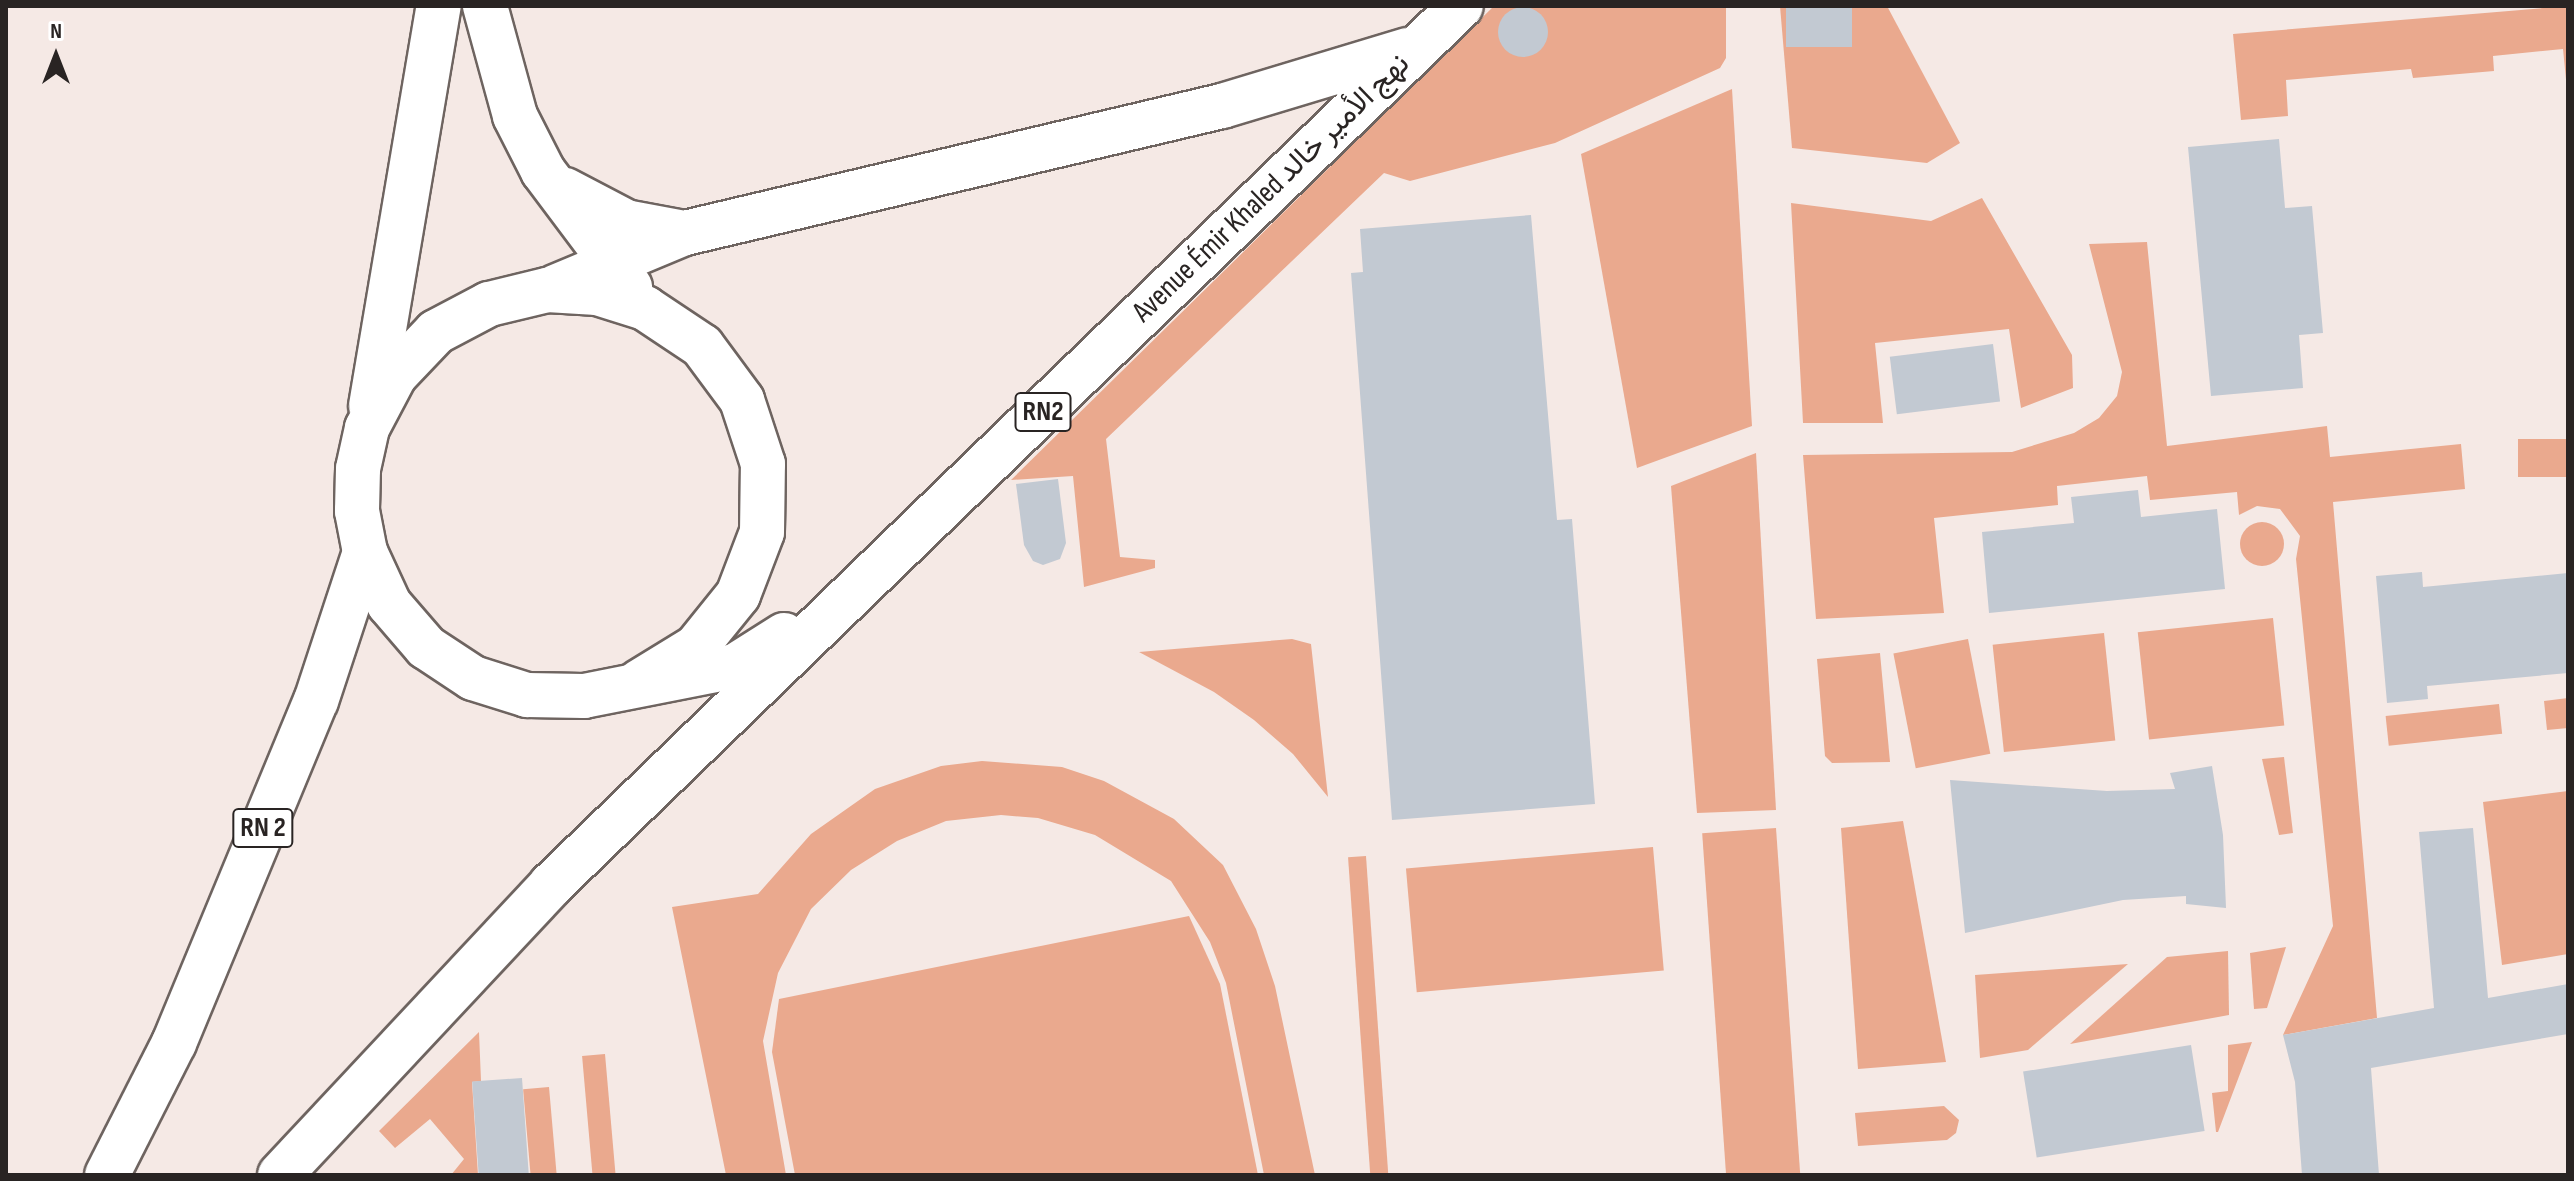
<!DOCTYPE html>
<meta charset="utf-8">
<style>
body{margin:0}
#map{position:relative;width:2574px;height:1181px;overflow:hidden;background:#f5e9e5;font-family:"Sofia Sans Condensed",Vazirmatn,sans-serif}
div>[style]{position:absolute}
.green>*{inset:0;background:#eaa98e;transform-origin:0 0}
.round{border-radius:50%}
.building>*{inset:0;background:#c2c9d2;transform-origin:0 0}
.roads{filter:drop-shadow(2px 0 #6e6460) drop-shadow(-2px 0 #6e6460) drop-shadow(0 2px #6e6460) drop-shadow(0 -2px #6e6460)}
.primary>*{height:44px;margin:-22px;padding:0 22px;transform-origin:22px;border-radius:22px;background:#fff}
span{translate:-50% -50%;white-space:nowrap;text-align:center;line-height:1.15;-webkit-text-stroke:8px #fff;paint-order:stroke}
.shield-label span{padding:2px 6px;background:#fff;border:2px solid;border-radius:6px;-webkit-text-stroke-width:0}
.shield-label{font-size:28px;color:#292423;font-weight:700}
.street-label{font-size:30px;color:#292423}
.frame{position:absolute;inset:0;border:8px solid #292423;pointer-events:none}
.north{position:absolute;left:16px;top:16px;width:80px;height:80px;-webkit-text-stroke:6px #fff;paint-order:stroke;rotate:0deg;font-size:22px;font-weight:700;line-height:32px;text-align:center;color:#292423}
.north::after{content:'';display:block;margin:auto;width:28px;height:36px;background:#292423;clip-path:polygon(50% 0,100% 100%,50% 72%,0 100%)}
</style>
<div id="map">
<div class="green">
<div style="clip-path:polygon(1494px 6px,1726px 6px,1726px 58px,1720px 68px,1555px 143px,1410px 181px,1384px 173px,1106px 439px,1120px 557px,1155px 560px,1155px 568px,1084px 587px,1073px 476px,1011px 480px)"></div>
<div style="clip-path:polygon(1780px 6px,1887px 6px,1960px 143px,1927px 163px,1792px 148px)"></div>
<div style="clip-path:polygon(2568px 6px,2568px 100px,2563px 49px,2493px 56px,2494px 71px,2413px 78px,2411px 69px,2286px 80px,2288px 116px,2241px 120px,2233px 34px)"></div>
<div style="clip-path:polygon(1732px 89px,1752px 426px,1637px 468px,1581px 154px)"></div>
<div style="clip-path:polygon(1982px 198px,2072px 355px,2073px 388px,2021px 408px,2009px 329px,1875px 343px,1883px 423px,1803px 423px,1791px 203px,1931px 221px)"></div>
<div style="clip-path:polygon(2147px 242px,2167px 446px,2327px 426px,2330px 457px,2461px 444px,2465px 489px,2333px 502px,2377px 1018px,2283px 1035px,2333px 926px,2296px 559px,2300px 536px,2280px 509px,2257px 506px,2239px 515px,2237px 492px,2150px 500px,2147px 476px,2057px 486px,2058px 505px,1934px 518px,1944px 613px,1816px 619px,1803px 455px,2012px 452px,2074px 433px,2099px 418px,2117px 396px,2122px 372px,2089px 244px)"></div>
<div style="left:2568px;top:439px;width:38px;height:50px;rotate:90deg"></div>
<div style="clip-path:polygon(1756px 453px,1776px 810px,1697px 813px,1671px 486px)"></div>
<div class="round" style="left:2240px;top:522px;width:44px;height:44px"></div>
<div style="left:2273px;top:618px;width:108px;height:136px;rotate:84deg"></div>
<div style="left:2104px;top:633px;width:108px;height:112px;rotate:84deg"></div>
<div style="clip-path:polygon(1292px 639px,1311px 644px,1328px 797px,1293px 754px,1254px 720px,1214px 692px,1139px 652px)"></div>
<div style="left:1968px;top:639px;width:117px;height:76px;rotate:79deg"></div>
<div style="clip-path:polygon(1880px 653px,1890px 762px,1832px 763px,1825px 756px,1817px 659px)"></div>
<div style="clip-path:polygon(2568px 698px,2568px 728px,2547px 730px,2544px 701px)"></div>
<div style="left:2499px;top:704px;width:30px;height:114px;rotate:84deg"></div>
<div style="clip-path:polygon(2284px 757px,2293px 833px,2279px 835px,2262px 759px)"></div>
<div style="clip-path:polygon(982px 761px,1062px 767px,1104px 781px,1174px 819px,1223px 865px,1256px 929px,1275px 986px,1315px 1175px,1264px 1175px,1226px 983px,1210px 942px,1171px 881px,1095px 835px,1038px 818px,1001px 815px,946px 821px,897px 841px,851px 870px,811px 909px,778px 973px,763px 1041px,786px 1175px,726px 1175px,672px 907px,758px 894px,811px 834px,875px 789px,941px 766px)"></div>
<div style="clip-path:polygon(2568px 791px,2568px 954px,2502px 965px,2483px 802px)"></div>
<div style="clip-path:polygon(1903px 821px,1946px 1062px,1858px 1069px,1841px 828px)"></div>
<div style="left:1776px;top:828px;width:348px;height:74px;rotate:86deg"></div>
<div style="left:1653px;top:847px;width:124px;height:248px;rotate:85deg"></div>
<div style="left:1366px;top:856px;width:320px;height:18px;rotate:86deg"></div>
<div style="clip-path:polygon(1189px 916px,1220px 984px,1258px 1175px,795px 1175px,772px 1052px,779px 999px)"></div>
<div style="clip-path:polygon(2286px 947px,2267px 1008px,2254px 1009px,2250px 953px)"></div>
<div style="clip-path:polygon(2228px 951px,2229px 1015px,2070px 1044px,2167px 957px)"></div>
<div style="clip-path:polygon(2128px 964px,2028px 1050px,1980px 1058px,1975px 975px)"></div>
<div style="clip-path:polygon(479px 1032px,481px 1081px,472px 1082px,478px 1175px,451px 1175px,464px 1159px,430px 1119px,395px 1148px,379px 1131px)"></div>
<div style="clip-path:polygon(2252px 1042px,2218px 1132px,2216px 1132px,2212px 1093px,2228px 1091px,2228px 1045px)"></div>
<div style="left:605px;top:1054px;width:121px;height:23px;rotate:85deg"></div>
<div style="left:549px;top:1087px;width:88px;height:26px;rotate:85deg"></div>
<div style="clip-path:polygon(1944px 1106px,1959px 1120px,1956px 1133px,1947px 1140px,1858px 1146px,1855px 1113px)"></div>
</div>
<div class="building">
<div style="left:1786px;top:6px;width:66px;height:41px"></div>
<div class="round" style="left:1498px;top:7px;width:50px;height:50px"></div>
<div style="clip-path:polygon(2279px 139px,2285px 208px,2312px 206px,2323px 333px,2299px 335px,2303px 388px,2211px 396px,2188px 147px)"></div>
<div style="clip-path:polygon(1531px 215px,1557px 520px,1572px 519px,1595px 804px,1392px 820px,1351px 273px,1363px 272px,1360px 229px)"></div>
<div style="left:1993px;top:344px;width:58px;height:104px;rotate:83deg"></div>
<div style="clip-path:polygon(1058px 479px,1066px 543px,1060px 559px,1043px 565px,1033px 561px,1024px 545px,1016px 484px)"></div>
<div style="clip-path:polygon(2138px 490px,2141px 517px,2217px 509px,2225px 589px,1989px 613px,1982px 532px,2074px 523px,2071px 497px)"></div>
<div style="clip-path:polygon(2422px 572px,2423px 587px,2568px 573px,2568px 673px,2427px 686px,2428px 699px,2387px 703px,2376px 576px)"></div>
<div style="clip-path:polygon(2212px 766px,2223px 835px,2226px 908px,2186px 904px,2186px 896px,2123px 900px,1965px 933px,1950px 780px,2107px 791px,2175px 789px,2170px 773px)"></div>
<div style="clip-path:polygon(2473px 828px,2488px 998px,2568px 984px,2568px 1034px,2371px 1068px,2379px 1175px,2302px 1175px,2295px 1082px,2283px 1035px,2434px 1008px,2419px 832px)"></div>
<div style="left:2191px;top:1045px;width:87px;height:170px;rotate:81deg"></div>
<div style="left:522px;top:1078px;width:97px;height:50px;rotate:86deg"></div>
</div>
<div class="roads">
<div class="primary">
<div style="left:485px;top:6px;width:114px;rotate:74.7deg"></div>
<div style="left:515px;top:116px;width:62px;rotate:63deg"></div>
<div style="left:543px;top:171px;width:145px;rotate:53.1deg"></div>
<div style="left:565px;top:190px;width:69px;rotate:27.7deg"></div>
<div style="left:626px;top:222px;width:60px;rotate:10.6deg"></div>
<div style="left:555px;top:287px;width:141px;rotate:-22.6deg"></div>
<div style="left:685px;top:233px;width:552px;rotate:-13.31deg"></div>
<div style="left:1222px;top:106px;width:194px;rotate:-16.8deg"></div>
<div style="left:371px;top:406px;width:406px;rotate:-80.4deg"></div>
<div style="left:639px;top:682px;width:67px;rotate:-31.6deg"></div>
<div style="left:696px;top:647px;width:67px;rotate:-51.1deg"></div>
<div style="left:738px;top:595px;width:67px;rotate:-69.1deg"></div>
<div style="left:762px;top:532px;width:68px;rotate:-89.2deg"></div>
<div style="left:763px;top:464px;width:67px;rotate:-108.2deg"></div>
<div style="left:742px;top:400px;width:67px;rotate:-126.5deg"></div>
<div style="left:702px;top:346px;width:69px;rotate:-146.3deg"></div>
<div style="left:645px;top:308px;width:50px;rotate:-162.6deg"></div>
<div style="left:597px;top:293px;width:50px;rotate:-176.6deg"></div>
<div style="left:547px;top:290px;width:60px;rotate:166.4deg"></div>
<div style="left:489px;top:304px;width:60px;rotate:152.2deg"></div>
<div style="left:436px;top:332px;width:59px;rotate:133.6deg"></div>
<div style="left:395px;top:375px;width:60px;rotate:117.8deg"></div>
<div style="left:367px;top:428px;width:42px;rotate:102.4deg"></div>
<div style="left:358px;top:469px;width:42px;rotate:91.4deg"></div>
<div style="left:357px;top:511px;width:42px;rotate:79deg"></div>
<div style="left:365px;top:552px;width:57px;rotate:65.2deg"></div>
<div style="left:389px;top:604px;width:57px;rotate:49.3deg"></div>
<div style="left:426px;top:647px;width:56px;rotate:33.4deg"></div>
<div style="left:473px;top:678px;width:57px;rotate:17.5deg"></div>
<div style="left:527px;top:695px;width:57px;rotate:1deg"></div>
<div style="left:584px;top:696px;width:154px;rotate:-11.2deg"></div>
<div style="left:735px;top:666px;width:58px;rotate:-32.3deg"></div>
<div style="left:107px;top:1175px;width:148px;rotate:-63.1deg"></div>
<div style="left:174px;top:1043px;width:370px;rotate:-67.5deg"></div>
<div style="left:316px;top:701px;width:157px;rotate:-71.8deg"></div>
<div style="left:280px;top:1175px;width:397px;rotate:-46.9deg"></div>
<div style="left:551px;top:885px;width:1265px;rotate:-44.01deg"></div>
</div>
</div>
<div class="shield-label">
<span style="left:1043px;top:412px">RN2</span>
<span style="left:263px;top:828px">RN 2</span>
</div>
<div class="street-label">
<span style="left:1271px;top:188px;rotate:-44deg">Avenue Émir Khaled نهج الأمير خالد</span>
</div>
<div class="frame"></div>
<div class="north">N</div>
</div>
